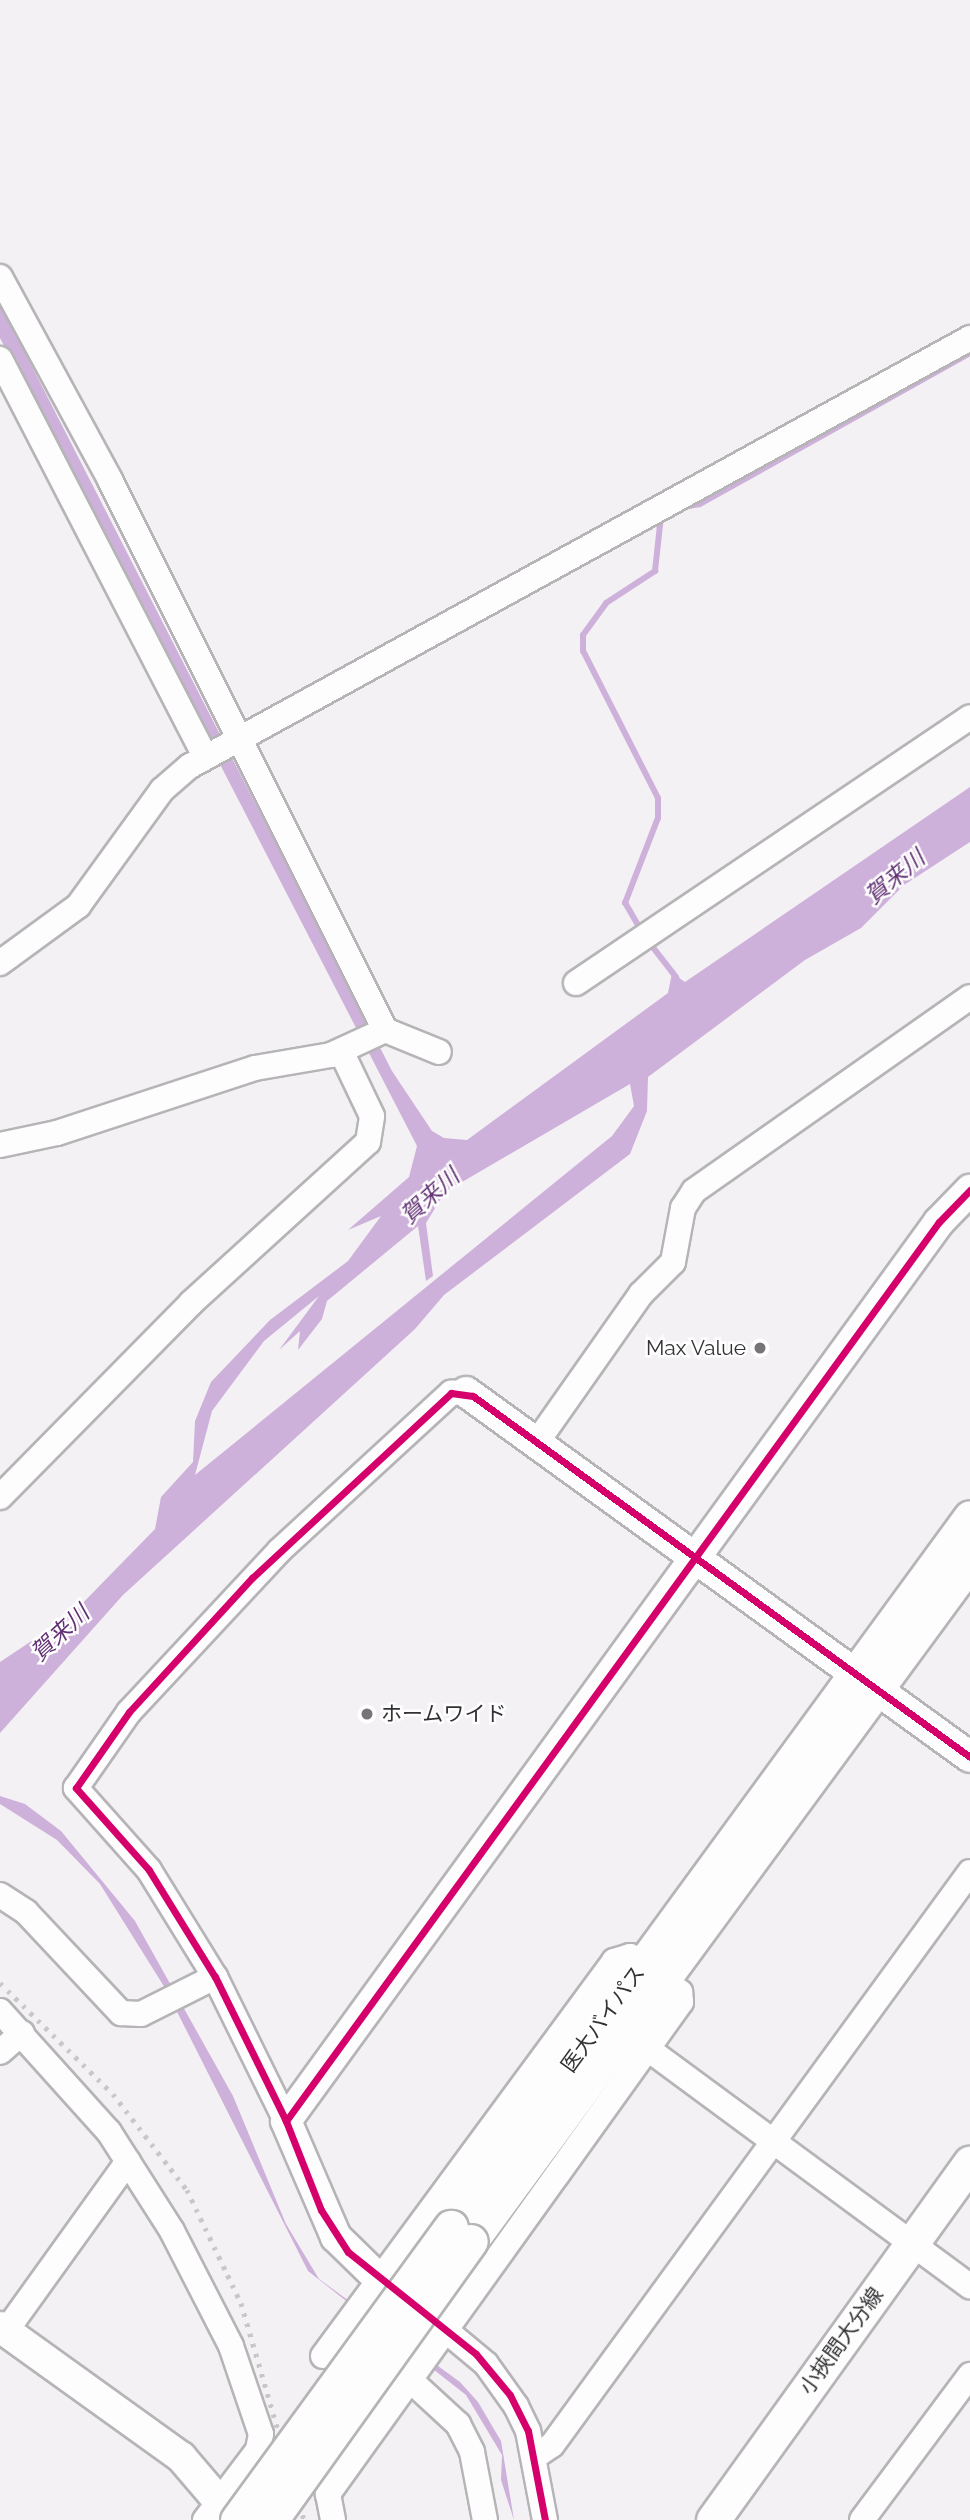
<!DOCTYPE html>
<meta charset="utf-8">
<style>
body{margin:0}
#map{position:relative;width:970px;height:2520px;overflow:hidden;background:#f4f1f5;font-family:Raleway,"Noto Sans JP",sans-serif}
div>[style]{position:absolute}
.water>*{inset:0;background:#ceb1da}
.stream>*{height:6px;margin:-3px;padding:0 3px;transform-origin:3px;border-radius:3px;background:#ceb1da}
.roads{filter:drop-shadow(2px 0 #b6b4b7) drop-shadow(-2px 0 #b6b4b7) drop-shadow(0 2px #b6b4b7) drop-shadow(0 -2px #b6b4b7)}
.minor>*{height:24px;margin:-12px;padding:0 12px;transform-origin:12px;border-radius:12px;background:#fdfdfe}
.tertiary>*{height:30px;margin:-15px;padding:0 15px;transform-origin:15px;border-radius:15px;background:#fdfdfe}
.secondary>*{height:33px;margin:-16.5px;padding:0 16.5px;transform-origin:16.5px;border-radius:16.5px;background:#fdfdfe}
.rail>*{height:5px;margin-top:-2.5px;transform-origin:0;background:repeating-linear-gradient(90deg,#c8c6c8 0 3.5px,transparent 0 10.5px)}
.bridges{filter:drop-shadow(2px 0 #b6b4b7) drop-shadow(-2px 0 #b6b4b7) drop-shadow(0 2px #b6b4b7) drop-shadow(0 -2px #b6b4b7)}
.secondary-bridge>*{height:33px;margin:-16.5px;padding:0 16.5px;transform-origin:16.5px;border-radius:16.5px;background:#fdfdfe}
.cycleway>*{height:7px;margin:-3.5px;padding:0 3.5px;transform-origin:3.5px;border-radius:3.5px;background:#d6006c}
.dots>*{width:19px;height:19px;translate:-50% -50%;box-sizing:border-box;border:4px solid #fefefe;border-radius:50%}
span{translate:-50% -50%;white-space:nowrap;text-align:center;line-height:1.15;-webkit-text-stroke:5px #fefefe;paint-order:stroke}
.poi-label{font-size:21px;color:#333134}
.right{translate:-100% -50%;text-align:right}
.left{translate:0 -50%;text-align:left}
.street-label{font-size:21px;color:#333134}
.water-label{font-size:23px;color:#623174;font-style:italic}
</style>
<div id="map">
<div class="water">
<div style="clip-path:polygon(evenodd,0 304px,392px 1071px,432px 1131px,444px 1138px,467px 1140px,668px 993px,672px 973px,685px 982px,970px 787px,970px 842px,904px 885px,861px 928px,805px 960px,648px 1077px,647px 1111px,630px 1154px,444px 1295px,415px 1329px,123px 1595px,0 1733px,0 1662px,72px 1614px,155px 1529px,161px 1497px,193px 1462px,195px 1421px,211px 1382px,270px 1320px,348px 1261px,381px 1216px,348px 1230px,409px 1177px,417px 1146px,0 338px,0 304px,630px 1084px,634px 1106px,612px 1136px,195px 1475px,212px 1411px,264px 1341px,319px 1296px,279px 1350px,300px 1331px,298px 1350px,322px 1319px,327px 1301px,418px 1226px,426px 1281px,433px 1276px,426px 1223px,445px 1192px,630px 1084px)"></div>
<div style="clip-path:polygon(0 1796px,25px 1804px,61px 1831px,135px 1921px,233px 2096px,286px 2224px,319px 2279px,460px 2382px,478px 2402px,501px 2441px,514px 2520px,501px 2480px,502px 2455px,466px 2395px,308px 2271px,165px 1988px,100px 1884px,57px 1840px,0 1804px)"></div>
</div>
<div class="stream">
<div style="left:683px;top:507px;width:17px;rotate:-10deg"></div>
<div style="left:700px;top:504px;width:309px;rotate:-29.2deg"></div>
<div style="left:642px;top:932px;width:34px;rotate:-120deg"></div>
<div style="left:625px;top:903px;width:91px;rotate:-68.8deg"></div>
<div style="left:658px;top:818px;width:20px;rotate:-90deg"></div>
<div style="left:658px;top:798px;width:165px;rotate:-117deg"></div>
<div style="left:583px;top:651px;width:16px;rotate:-90deg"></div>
<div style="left:583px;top:635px;width:39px;rotate:-54deg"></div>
<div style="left:606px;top:603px;width:59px;rotate:-33.1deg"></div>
<div style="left:655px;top:571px;width:55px;rotate:-83.8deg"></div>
<div style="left:648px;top:941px;width:46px;rotate:52.1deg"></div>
</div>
<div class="roads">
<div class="minor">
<div style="left:0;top:277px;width:231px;rotate:61.5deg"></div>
<div style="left:110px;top:480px;width:615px;rotate:63.43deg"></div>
<div style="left:0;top:359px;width:447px;rotate:62.7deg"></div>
<div style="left:0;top:963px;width:97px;rotate:-36.2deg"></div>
<div style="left:78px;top:906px;width:143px;rotate:-54.1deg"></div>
<div style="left:162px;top:790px;width:37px;rotate:-41deg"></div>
<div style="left:190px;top:766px;width:890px;rotate:-28.75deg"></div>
<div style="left:576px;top:983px;width:475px;rotate:-34deg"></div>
<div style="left:0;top:1145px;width:58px;rotate:-11.9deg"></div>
<div style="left:57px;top:1133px;width:208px;rotate:-18.2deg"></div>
<div style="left:255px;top:1068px;width:77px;rotate:-9.7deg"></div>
<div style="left:331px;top:1055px;width:60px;rotate:-24.8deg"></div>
<div style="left:385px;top:1030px;width:58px;rotate:22.2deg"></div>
<div style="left:537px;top:1442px;width:181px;rotate:-54.9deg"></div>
<div style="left:641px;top:1294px;width:45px;rotate:-45deg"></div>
<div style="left:673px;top:1262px;width:55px;rotate:-79.5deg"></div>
<div style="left:683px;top:1208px;width:20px;rotate:-57deg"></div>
<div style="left:694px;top:1191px;width:337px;rotate:-35.1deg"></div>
<div style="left:0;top:1497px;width:272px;rotate:-45.4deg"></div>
<div style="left:191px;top:1303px;width:239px;rotate:-42.3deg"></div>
<div style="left:368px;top:1142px;width:26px;rotate:-81deg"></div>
<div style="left:372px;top:1116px;width:72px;rotate:-115.5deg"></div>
<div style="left:0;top:1895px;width:31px;rotate:33deg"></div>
<div style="left:26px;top:1912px;width:139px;rotate:46.8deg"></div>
<div style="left:121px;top:2013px;width:20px;rotate:3deg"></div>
<div style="left:141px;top:2014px;width:83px;rotate:-26.6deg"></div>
<div style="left:0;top:2011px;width:163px;rotate:48deg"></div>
<div style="left:109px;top:2132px;width:117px;rotate:57.5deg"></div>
<div style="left:172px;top:2231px;width:129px;rotate:62.8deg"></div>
<div style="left:231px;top:2346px;width:93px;rotate:71.2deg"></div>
<div style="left:261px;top:2434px;width:16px;rotate:101deg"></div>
<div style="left:258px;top:2450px;width:88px;rotate:127.1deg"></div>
<div style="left:648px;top:2049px;width:400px;rotate:36.4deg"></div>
<div style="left:0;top:2052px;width:29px;rotate:-41deg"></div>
<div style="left:286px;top:2121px;width:161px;rotate:-116.2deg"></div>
<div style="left:215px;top:1977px;width:126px;rotate:-121.7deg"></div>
<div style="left:149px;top:1870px;width:110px;rotate:-131.7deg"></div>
<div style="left:76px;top:1788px;width:93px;rotate:-55.1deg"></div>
<div style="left:129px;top:1712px;width:220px;rotate:-47deg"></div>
<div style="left:279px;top:1551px;width:234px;rotate:-42.6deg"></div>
<div style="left:451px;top:1393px;width:15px;rotate:-4deg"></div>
<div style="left:432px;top:2319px;width:70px;rotate:39.8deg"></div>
<div style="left:486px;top:2364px;width:52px;rotate:54.5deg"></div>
<div style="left:516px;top:2406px;width:28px;rotate:64deg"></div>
<div style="left:528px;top:2431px;width:91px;rotate:79.2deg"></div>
<div style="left:6px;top:2331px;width:209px;rotate:-54.3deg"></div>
<div style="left:323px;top:2356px;width:491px;rotate:-53.6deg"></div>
<div style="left:614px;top:1961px;width:17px;rotate:-17deg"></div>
<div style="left:630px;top:1956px;width:62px;rotate:35.8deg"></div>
<div style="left:680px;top:1992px;width:10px;rotate:84deg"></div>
<div style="left:681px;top:2002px;width:606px;rotate:125.66deg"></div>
<div style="left:328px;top:2494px;width:26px;rotate:79deg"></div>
<div style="left:409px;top:2379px;width:67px;rotate:42.6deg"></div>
<div style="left:458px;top:2424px;width:31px;rotate:63deg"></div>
<div style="left:472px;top:2452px;width:69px;rotate:79.2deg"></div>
<div style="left:534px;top:2457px;width:22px;rotate:-34deg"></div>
<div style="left:552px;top:2445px;width:709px;rotate:-53.89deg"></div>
<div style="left:862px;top:2520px;width:181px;rotate:-53.3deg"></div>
</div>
<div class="tertiary">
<div style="left:466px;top:1392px;width:622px;rotate:35.91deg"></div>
<div style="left:378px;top:2278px;width:59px;rotate:-135.7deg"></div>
<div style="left:336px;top:2237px;width:126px;rotate:-113.3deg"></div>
<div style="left:286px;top:2121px;width:1111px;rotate:-54.01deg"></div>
<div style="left:939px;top:1222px;width:45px;rotate:-45.9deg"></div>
<div style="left:0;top:2327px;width:223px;rotate:35.7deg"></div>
<div style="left:181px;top:2457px;width:83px;rotate:49.4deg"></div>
</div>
<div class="secondary">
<div style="left:451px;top:2227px;width:879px;rotate:-53.83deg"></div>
<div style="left:471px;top:2241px;width:843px;rotate:-53.69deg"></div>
<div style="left:713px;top:2520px;width:440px;rotate:-54.3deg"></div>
</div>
</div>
<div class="rail">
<div style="left:0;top:1983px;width:158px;rotate:44.5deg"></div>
<div style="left:113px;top:2094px;width:121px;rotate:52.4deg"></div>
<div style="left:187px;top:2190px;width:125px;rotate:64.5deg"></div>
<div style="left:241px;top:2303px;width:226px;rotate:73.8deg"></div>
</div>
<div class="bridges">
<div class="secondary-bridge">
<div style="left:237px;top:2520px;width:363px;rotate:-53.9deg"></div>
<div style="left:271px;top:2520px;width:343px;rotate:-54.4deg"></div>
</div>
</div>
<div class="cycleway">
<div style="left:286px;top:2121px;width:161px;rotate:-116.2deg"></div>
<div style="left:215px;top:1977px;width:126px;rotate:-121.7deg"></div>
<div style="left:149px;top:1870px;width:110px;rotate:-131.7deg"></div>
<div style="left:76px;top:1788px;width:93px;rotate:-55.1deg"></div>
<div style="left:129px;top:1712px;width:182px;rotate:-47.5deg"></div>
<div style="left:252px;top:1578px;width:272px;rotate:-42.9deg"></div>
<div style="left:451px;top:1393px;width:22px;rotate:8deg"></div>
<div style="left:473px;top:1396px;width:614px;rotate:35.99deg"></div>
<div style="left:545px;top:2520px;width:91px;rotate:-100.8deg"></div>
<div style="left:528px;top:2431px;width:40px;rotate:-116.6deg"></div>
<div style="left:510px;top:2395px;width:53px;rotate:-129.7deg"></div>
<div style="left:476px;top:2354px;width:164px;rotate:-141.4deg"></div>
<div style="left:348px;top:2252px;width:50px;rotate:-122.7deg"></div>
<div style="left:321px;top:2210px;width:96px;rotate:-111.5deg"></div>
<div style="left:286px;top:2121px;width:1111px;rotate:-54.01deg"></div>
<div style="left:939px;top:1222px;width:45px;rotate:-45.9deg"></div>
</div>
<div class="dots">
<div style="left:760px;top:1348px;background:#777478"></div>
<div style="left:367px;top:1714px;background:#777478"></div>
</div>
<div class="poi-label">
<span class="right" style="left:746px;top:1348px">Max Value</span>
<span class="left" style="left:381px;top:1714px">ホームワイド</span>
</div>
<div class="street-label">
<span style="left:603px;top:2019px;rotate:-54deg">医大バイパス</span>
<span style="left:841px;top:2341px;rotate:-54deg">小挾間大分線</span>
</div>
<div class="water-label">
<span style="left:895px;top:877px;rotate:-40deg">賀来川</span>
<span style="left:430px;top:1196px;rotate:-42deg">賀来川</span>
<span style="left:60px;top:1633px;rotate:-43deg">賀来川</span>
</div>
</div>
